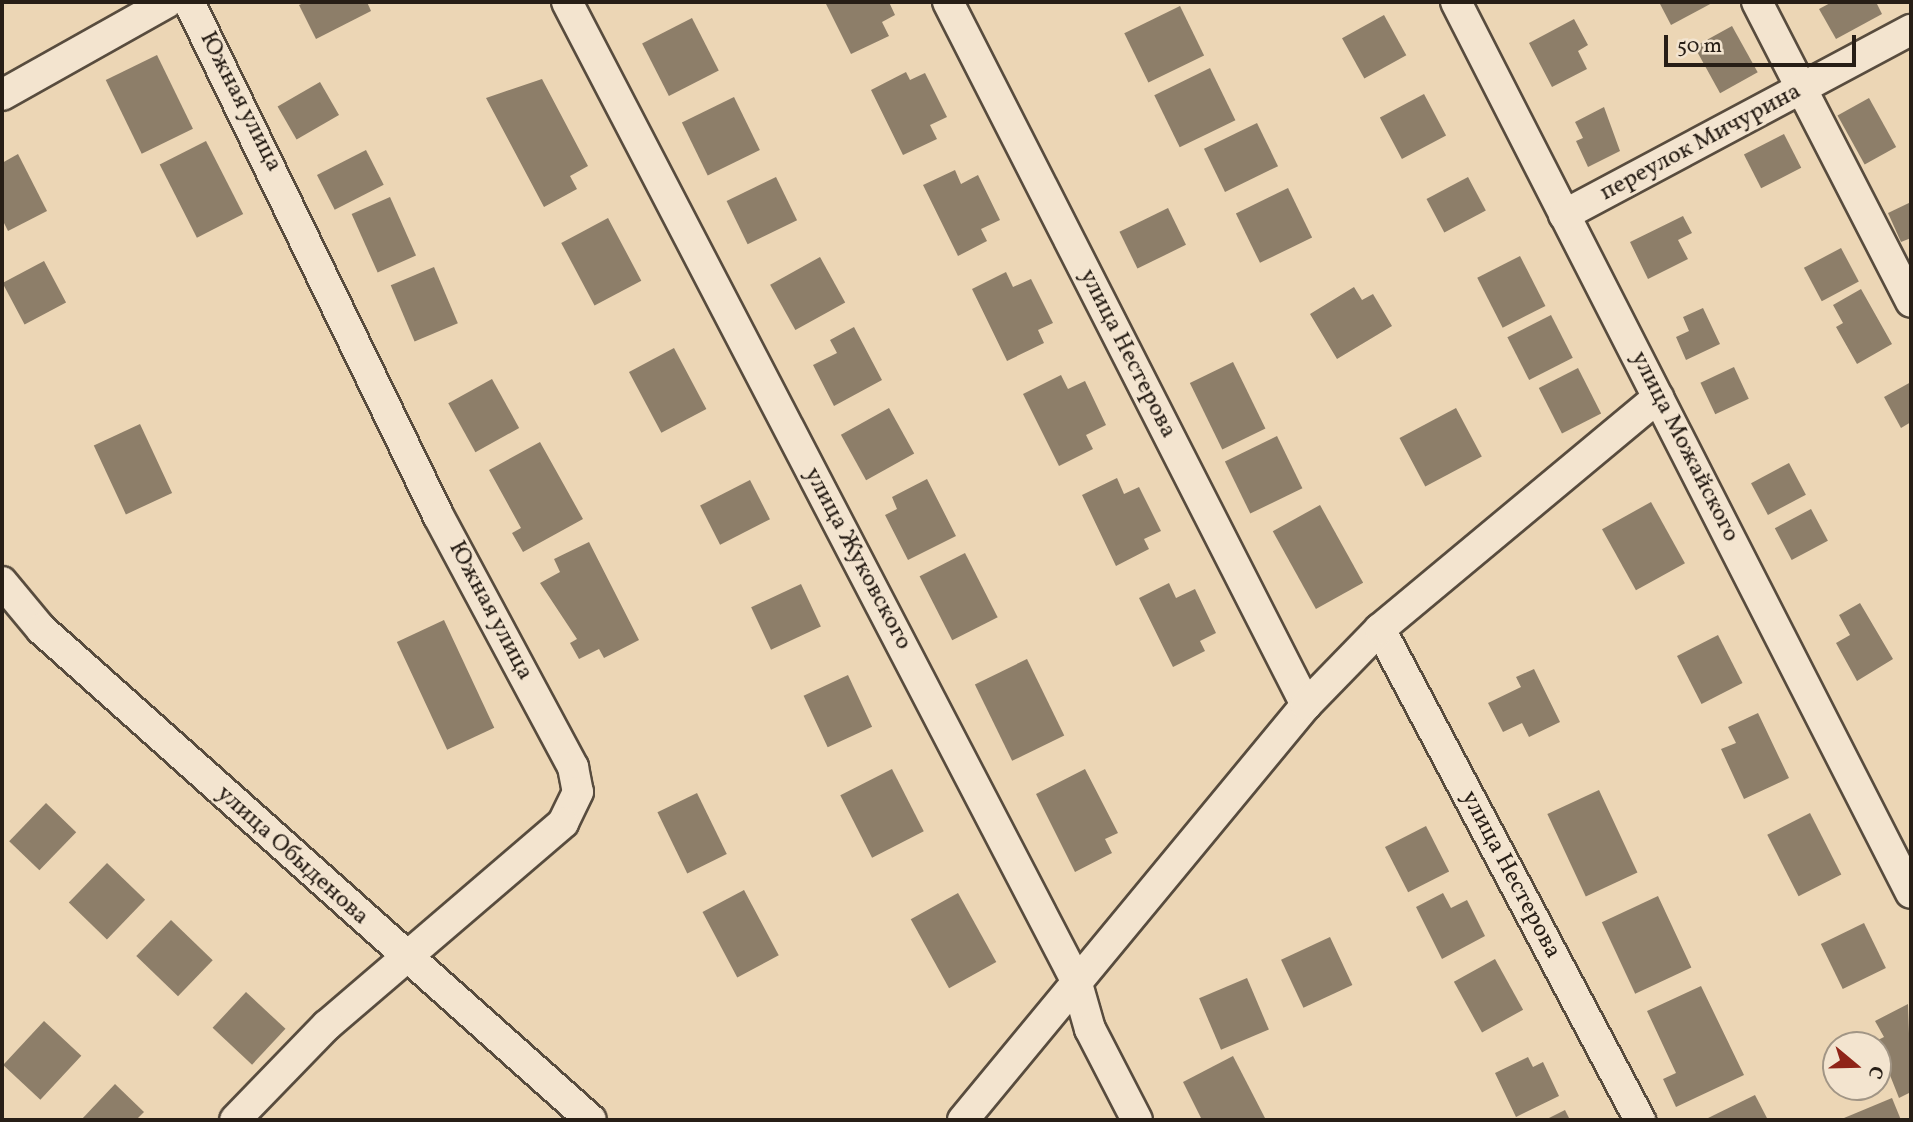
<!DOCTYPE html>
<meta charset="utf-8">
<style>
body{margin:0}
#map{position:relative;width:1913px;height:1122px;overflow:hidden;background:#ecd6b5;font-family:Vollkorn,serif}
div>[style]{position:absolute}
.building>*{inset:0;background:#8d7e69;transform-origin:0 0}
.roads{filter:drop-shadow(2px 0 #584c3e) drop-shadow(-2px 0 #584c3e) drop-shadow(0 2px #584c3e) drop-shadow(0 -2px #584c3e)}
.minor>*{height:30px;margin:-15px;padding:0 15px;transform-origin:15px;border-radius:15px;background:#f3e4cf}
span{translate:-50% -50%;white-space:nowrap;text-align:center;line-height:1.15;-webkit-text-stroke:5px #f3e4cf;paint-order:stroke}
.street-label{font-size:24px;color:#271e16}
.frame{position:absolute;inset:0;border:4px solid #271e16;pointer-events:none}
.north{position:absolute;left:1822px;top:1031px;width:70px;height:70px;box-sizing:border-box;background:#f3e4cf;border:2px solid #a19585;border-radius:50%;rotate:109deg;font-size:19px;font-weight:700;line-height:28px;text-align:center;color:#271e16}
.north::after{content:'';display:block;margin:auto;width:24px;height:32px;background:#8f2418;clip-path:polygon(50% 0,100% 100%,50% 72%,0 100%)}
.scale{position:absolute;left:1664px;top:35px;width:192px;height:32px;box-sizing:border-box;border:4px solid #271e16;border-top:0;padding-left:9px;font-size:21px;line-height:24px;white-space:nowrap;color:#271e16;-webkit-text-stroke:5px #f3e4cf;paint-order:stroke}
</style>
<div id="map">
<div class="building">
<div style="clip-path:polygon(306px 2px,367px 2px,371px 11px,316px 39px,299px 5px)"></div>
<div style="clip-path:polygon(825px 2px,889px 2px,895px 15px,882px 22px,889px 36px,851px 54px)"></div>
<div style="clip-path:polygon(1659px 2px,1714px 2px,1671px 25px)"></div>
<div style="clip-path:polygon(1832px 2px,1876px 2px,1882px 14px,1836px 39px,1819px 9px)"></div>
<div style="left:1180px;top:6px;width:55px;height:62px;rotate:64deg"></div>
<div style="left:1384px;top:15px;width:46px;height:48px;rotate:61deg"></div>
<div style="left:692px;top:18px;width:59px;height:56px;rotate:63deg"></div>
<div style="clip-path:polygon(1574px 19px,1588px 45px,1578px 51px,1587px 69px,1552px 87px,1529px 43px)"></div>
<div style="left:1732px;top:26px;width:53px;height:43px;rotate:61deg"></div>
<div style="left:157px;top:55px;width:82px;height:57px;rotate:64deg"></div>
<div style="left:1210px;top:68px;width:58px;height:62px;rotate:64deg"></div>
<div style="clip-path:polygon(906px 72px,910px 80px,925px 73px,947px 117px,930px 125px,937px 139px,903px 155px,871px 90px)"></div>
<div style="clip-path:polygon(542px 79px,588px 166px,570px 176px,577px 189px,544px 207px,486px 98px)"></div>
<div style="left:320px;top:82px;width:38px;height:49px;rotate:60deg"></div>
<div style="left:1424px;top:94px;width:47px;height:50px;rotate:62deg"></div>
<div style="left:734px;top:97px;width:59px;height:58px;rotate:64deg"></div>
<div style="left:1869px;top:98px;width:56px;height:36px;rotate:61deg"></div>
<div style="clip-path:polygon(1604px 107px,1620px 151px,1588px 167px,1576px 141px,1583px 138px,1575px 122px)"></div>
<div style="left:1257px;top:123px;width:48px;height:59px;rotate:64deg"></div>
<div style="left:1784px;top:134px;width:38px;height:45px;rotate:63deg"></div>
<div style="left:206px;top:141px;width:82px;height:52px;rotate:63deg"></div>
<div style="left:366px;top:150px;width:39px;height:55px;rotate:63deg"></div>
<div style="clip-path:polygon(18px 154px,47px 211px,8px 231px,2px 219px,2px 163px)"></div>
<div style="clip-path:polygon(955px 170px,961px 184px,978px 175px,1000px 220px,981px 229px,987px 241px,958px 256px,923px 185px)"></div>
<div style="left:776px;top:177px;width:48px;height:55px;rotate:64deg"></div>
<div style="left:1468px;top:177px;width:38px;height:47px;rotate:62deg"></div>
<div style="left:1288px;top:188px;width:55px;height:58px;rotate:64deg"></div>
<div style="left:390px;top:197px;width:64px;height:42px;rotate:66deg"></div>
<div style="clip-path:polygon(1911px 202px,1911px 238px,1901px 242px,1888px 213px)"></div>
<div style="left:1168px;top:208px;width:41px;height:54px;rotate:64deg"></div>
<div style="clip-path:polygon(1683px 216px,1692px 233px,1678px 240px,1688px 259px,1648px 279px,1630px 242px)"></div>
<div style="left:608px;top:218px;width:71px;height:53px;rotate:62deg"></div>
<div style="left:1841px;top:248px;width:38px;height:42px;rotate:62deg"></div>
<div style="left:1520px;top:256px;width:56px;height:48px;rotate:63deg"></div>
<div style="left:820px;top:257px;width:52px;height:57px;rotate:61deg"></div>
<div style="left:44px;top:261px;width:47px;height:47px;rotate:62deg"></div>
<div style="left:434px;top:267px;width:61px;height:47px;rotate:67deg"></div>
<div style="clip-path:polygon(1006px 272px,1013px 287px,1031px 279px,1053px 323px,1038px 330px,1044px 343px,1007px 361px,972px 289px)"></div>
<div style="clip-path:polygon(1354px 287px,1362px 300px,1373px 294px,1392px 326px,1337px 359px,1310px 314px)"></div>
<div style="clip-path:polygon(1861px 289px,1892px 344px,1857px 364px,1836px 327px,1843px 323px,1833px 305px)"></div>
<div style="clip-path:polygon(1703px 308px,1720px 344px,1686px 360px,1676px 337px,1689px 331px,1683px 317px)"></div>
<div style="left:1551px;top:315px;width:48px;height:49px;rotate:63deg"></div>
<div style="clip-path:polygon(854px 327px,882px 380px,834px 406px,813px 365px,837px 353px,830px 340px)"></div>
<div style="left:674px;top:348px;width:69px;height:51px;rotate:62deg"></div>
<div style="left:1233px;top:362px;width:74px;height:48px;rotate:64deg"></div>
<div style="left:1734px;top:367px;width:35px;height:37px;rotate:65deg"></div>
<div style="left:1578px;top:368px;width:51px;height:44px;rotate:63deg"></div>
<div style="clip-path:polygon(1061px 375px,1068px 389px,1085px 381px,1106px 425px,1086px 435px,1093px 449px,1059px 466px,1023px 394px)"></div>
<div style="left:492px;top:379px;width:56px;height:50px;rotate:61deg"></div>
<div style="clip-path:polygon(1911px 382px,1911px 422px,1901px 428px,1884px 397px)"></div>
<div style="left:889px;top:408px;width:52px;height:55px;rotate:61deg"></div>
<div style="left:1456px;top:408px;width:55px;height:64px;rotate:62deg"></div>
<div style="left:140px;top:424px;width:76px;height:51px;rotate:65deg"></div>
<div style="left:1277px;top:436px;width:58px;height:58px;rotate:64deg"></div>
<div style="clip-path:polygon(540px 442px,583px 519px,523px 552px,512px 533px,521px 528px,489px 470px)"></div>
<div style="left:1789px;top:463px;width:36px;height:43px;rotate:62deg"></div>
<div style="clip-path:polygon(1117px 478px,1124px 494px,1139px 487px,1161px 531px,1144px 539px,1149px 549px,1116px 566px,1082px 495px)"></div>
<div style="clip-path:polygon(927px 479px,956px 536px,908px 560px,885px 515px,897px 509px,892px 497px)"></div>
<div style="left:750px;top:480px;width:44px;height:56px;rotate:63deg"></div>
<div style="left:1651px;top:502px;width:70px;height:56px;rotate:61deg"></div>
<div style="left:1320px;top:505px;width:89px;height:54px;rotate:61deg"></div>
<div style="left:1811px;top:509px;width:36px;height:41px;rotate:62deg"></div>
<div style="clip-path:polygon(589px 542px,639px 640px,604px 658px,599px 649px,579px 659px,570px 643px,577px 639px,540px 583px,560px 572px,554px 559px)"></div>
<div style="left:965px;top:553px;width:72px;height:51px;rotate:63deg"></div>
<div style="clip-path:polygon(1169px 583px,1176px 598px,1195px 589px,1216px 633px,1200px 641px,1205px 651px,1173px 667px,1139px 598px)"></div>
<div style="left:801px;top:584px;width:47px;height:55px;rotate:65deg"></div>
<div style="clip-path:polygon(1860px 603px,1893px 659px,1857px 681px,1836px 643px,1850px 635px,1839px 615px)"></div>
<div style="left:444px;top:620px;width:119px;height:52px;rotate:65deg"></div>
<div style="left:1718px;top:635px;width:54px;height:46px;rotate:63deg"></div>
<div style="left:1027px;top:659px;width:85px;height:58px;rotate:64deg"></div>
<div style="clip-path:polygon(1534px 669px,1560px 722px,1529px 737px,1522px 723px,1503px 732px,1488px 703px,1521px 687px,1516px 677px)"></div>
<div style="left:848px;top:675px;width:57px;height:49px;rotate:65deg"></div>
<div style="clip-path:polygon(1758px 713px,1789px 778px,1744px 799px,1721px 749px,1736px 743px,1728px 727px)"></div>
<div style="left:892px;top:769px;width:70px;height:58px;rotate:63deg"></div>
<div style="clip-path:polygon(1085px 769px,1118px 833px,1105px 839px,1112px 853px,1075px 872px,1036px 794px)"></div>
<div style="left:1599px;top:790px;width:91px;height:57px;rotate:65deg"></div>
<div style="left:697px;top:793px;width:68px;height:44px;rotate:64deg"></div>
<div style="left:46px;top:803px;width:42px;height:53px;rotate:44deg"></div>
<div style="left:1810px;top:813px;width:69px;height:48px;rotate:63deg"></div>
<div style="left:1426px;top:826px;width:51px;height:46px;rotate:63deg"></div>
<div style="left:107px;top:863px;width:53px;height:55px;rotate:44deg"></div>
<div style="left:744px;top:890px;width:74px;height:47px;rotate:62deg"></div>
<div style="left:958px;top:893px;width:79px;height:54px;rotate:61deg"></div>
<div style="clip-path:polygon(1443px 893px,1451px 908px,1467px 900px,1485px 936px,1442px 959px,1416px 907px)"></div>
<div style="left:1658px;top:896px;width:79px;height:62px;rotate:65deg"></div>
<div style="left:171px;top:920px;width:58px;height:50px;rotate:44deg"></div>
<div style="left:1864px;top:923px;width:50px;height:48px;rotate:64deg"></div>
<div style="left:1330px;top:937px;width:53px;height:54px;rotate:65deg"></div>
<div style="left:1495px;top:959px;width:58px;height:47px;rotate:61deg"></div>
<div style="left:1247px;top:978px;width:56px;height:52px;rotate:67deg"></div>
<div style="clip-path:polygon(1701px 986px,1744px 1075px,1676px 1107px,1663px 1079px,1676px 1073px,1647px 1011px)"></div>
<div style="left:246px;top:992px;width:54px;height:49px;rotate:43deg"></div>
<div style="clip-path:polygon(1908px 1004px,1911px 1092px,1899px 1098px,1878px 1045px,1868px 1045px,1884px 1037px,1875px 1021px)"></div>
<div style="left:44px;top:1021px;width:51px;height:60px;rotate:43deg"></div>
<div style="clip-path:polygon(1233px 1056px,1266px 1120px,1202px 1120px,1183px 1082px)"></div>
<div style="clip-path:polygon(1528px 1057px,1533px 1067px,1543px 1062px,1559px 1096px,1516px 1117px,1495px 1073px)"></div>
<div style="clip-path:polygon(115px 1084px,144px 1112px,136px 1120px,81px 1120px)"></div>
<div style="clip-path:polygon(1755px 1095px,1768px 1120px,1704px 1120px)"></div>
<div style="clip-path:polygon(1892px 1098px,1901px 1120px,1845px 1120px,1844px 1118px)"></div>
<div style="clip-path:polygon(1565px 1110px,1570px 1120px,1545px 1120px)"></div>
</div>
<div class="roads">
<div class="minor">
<div style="left:189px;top:2px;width:572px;rotate:64.11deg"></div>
<div style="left:439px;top:517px;width:284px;rotate:61.8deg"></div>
<div style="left:573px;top:767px;width:25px;rotate:79deg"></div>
<div style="left:578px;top:792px;width:34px;rotate:116deg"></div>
<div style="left:563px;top:823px;width:311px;rotate:139.4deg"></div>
<div style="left:327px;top:1025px;width:132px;rotate:134.1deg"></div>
<div style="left:567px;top:2px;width:1103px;rotate:62.51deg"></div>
<div style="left:1076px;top:980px;width:51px;rotate:74.1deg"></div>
<div style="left:1090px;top:1029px;width:102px;rotate:62.7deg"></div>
<div style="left:948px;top:2px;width:789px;rotate:63.01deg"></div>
<div style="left:1456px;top:2px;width:1000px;rotate:62.95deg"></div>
<div style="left:1757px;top:2px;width:337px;rotate:62.8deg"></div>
<div style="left:2px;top:95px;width:190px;rotate:-29.3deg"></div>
<div style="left:1564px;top:215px;width:393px;rotate:-28.1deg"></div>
<div style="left:2px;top:582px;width:61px;rotate:50.3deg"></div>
<div style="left:41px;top:629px;width:737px;rotate:41.76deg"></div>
<div style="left:1380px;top:629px;width:556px;rotate:62.1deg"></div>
<div style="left:963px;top:1120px;width:538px;rotate:-50.43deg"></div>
<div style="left:1306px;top:705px;width:106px;rotate:-45.8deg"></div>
<div style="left:1380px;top:629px;width:362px;rotate:-39.8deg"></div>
</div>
</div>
<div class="street-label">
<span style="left:240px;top:102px;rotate:63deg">Южная улица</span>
<span style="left:1701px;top:143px;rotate:-28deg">переулок Мичурина</span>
<span style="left:1127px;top:354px;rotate:63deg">улица Нестерова</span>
<span style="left:1684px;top:447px;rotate:63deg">улица Можайского</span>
<span style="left:857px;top:559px;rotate:62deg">улица Жуковского</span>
<span style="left:490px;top:611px;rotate:62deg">Южная улица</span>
<span style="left:292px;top:856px;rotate:42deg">улица Обыденова</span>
<span style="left:1510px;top:875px;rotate:62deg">улица Нестерова</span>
</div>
<div class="frame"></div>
<div class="north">С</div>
<div class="scale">50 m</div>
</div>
